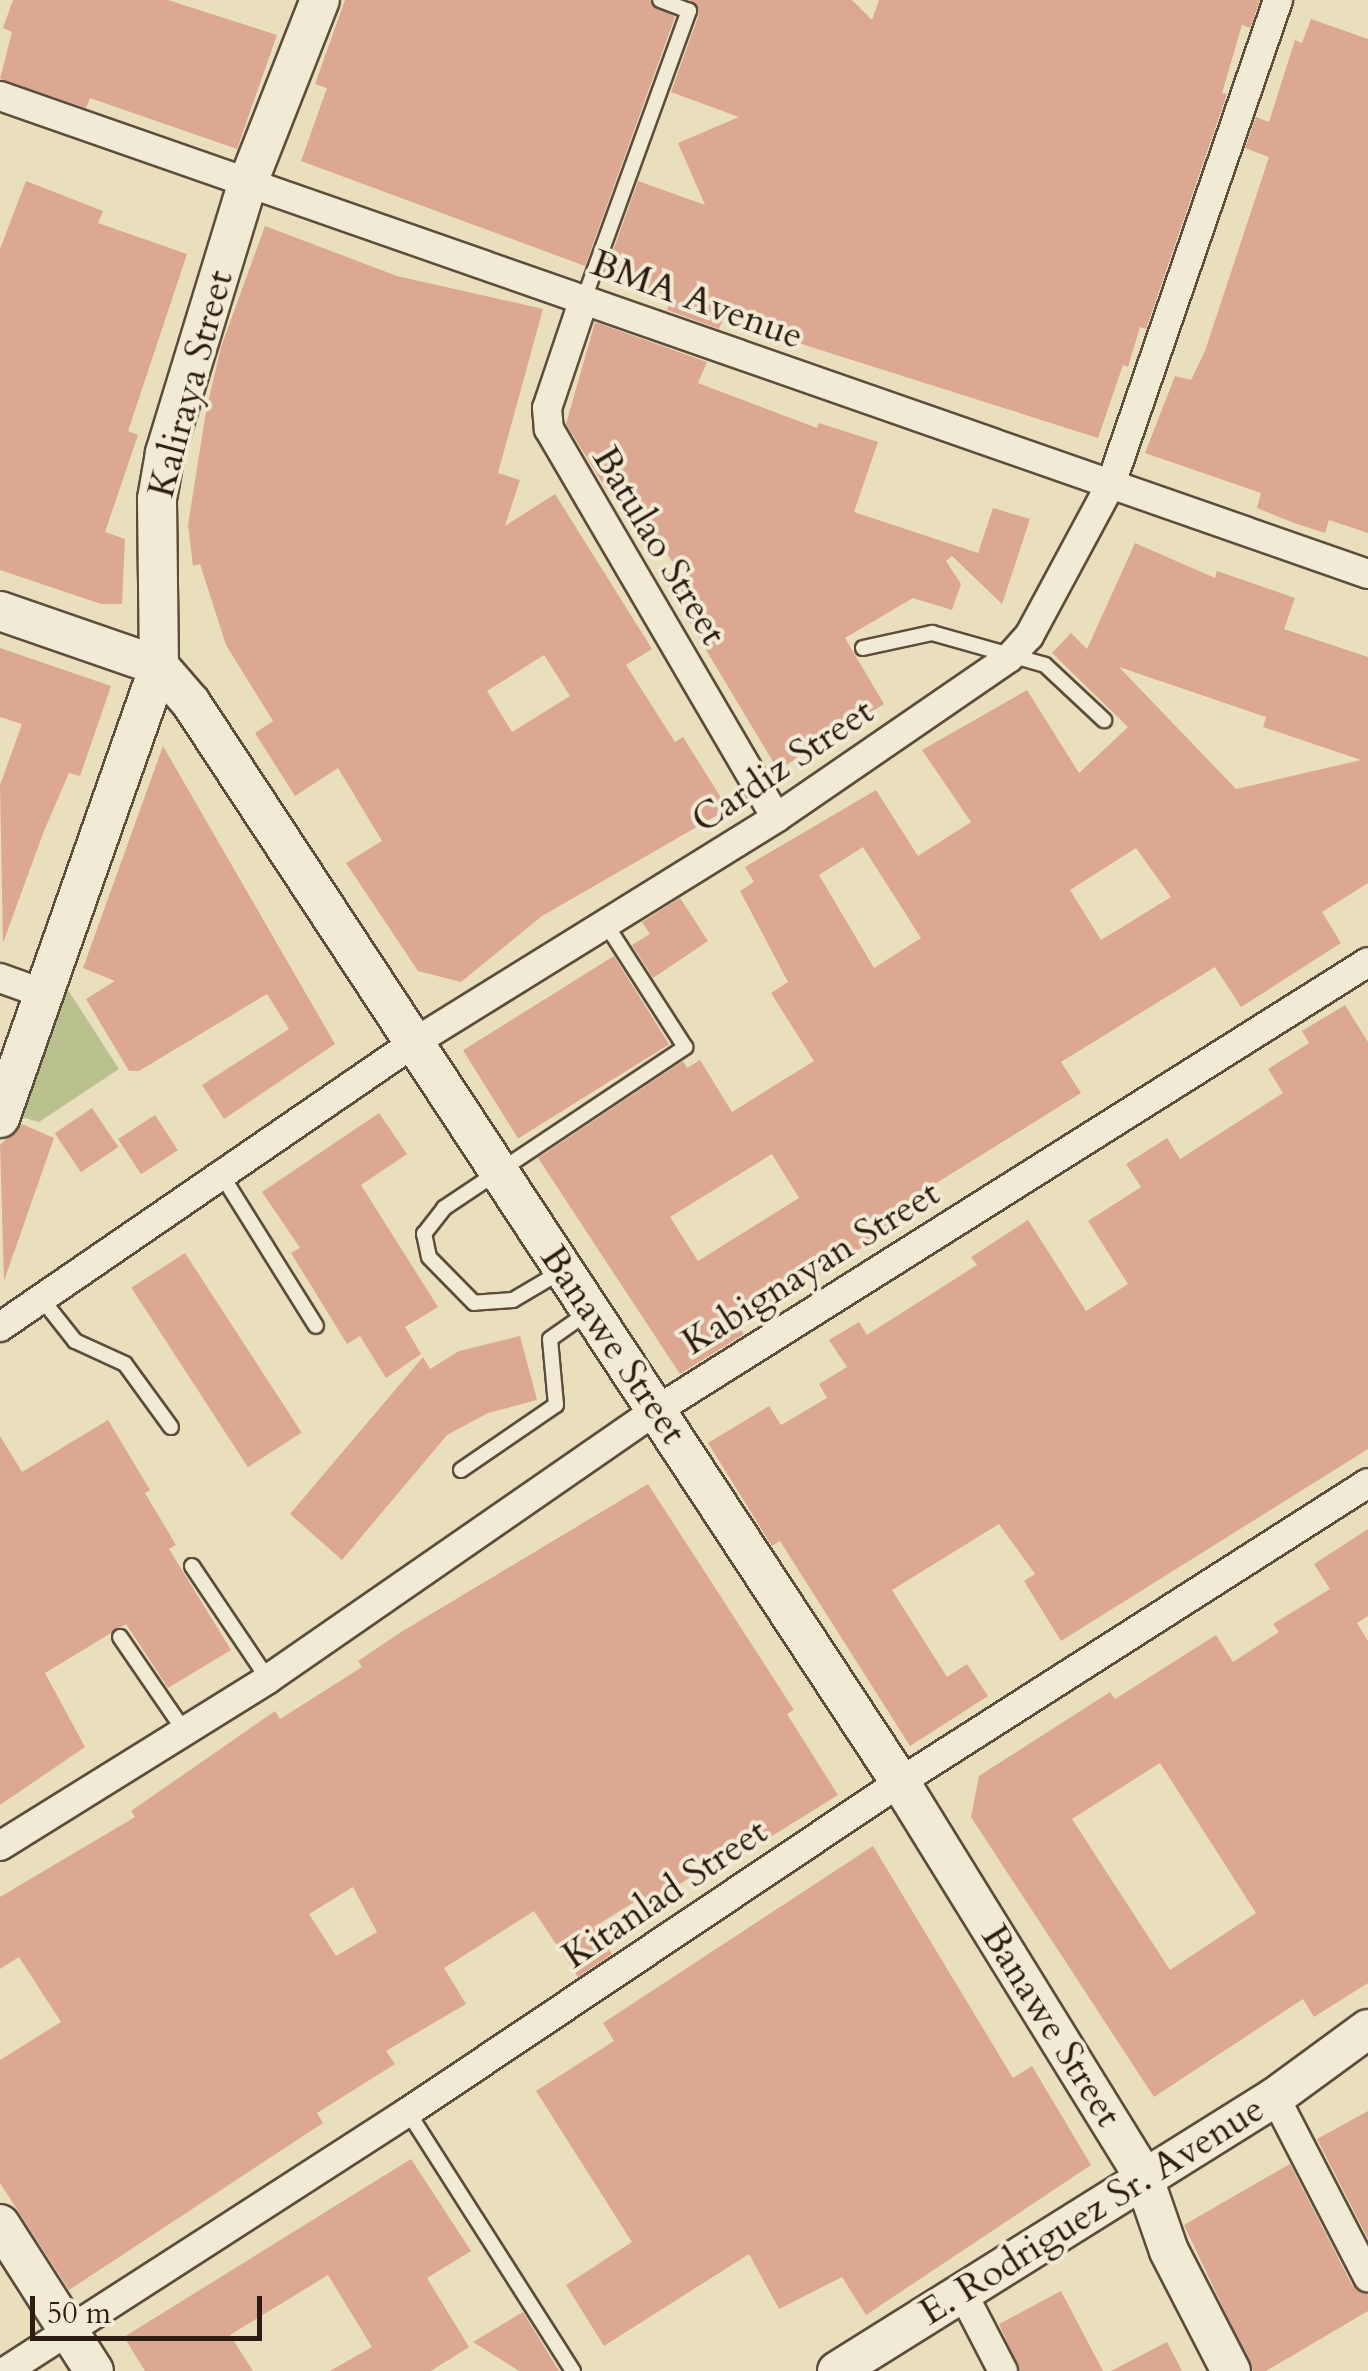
<!DOCTYPE html>
<style>
body{margin:0}
#map{position:relative;width:1368px;height:2371px;overflow:hidden;background:#eadfbd;font-family:Cardo,serif}
div>[style]{position:absolute}
.green>*{inset:0;background:#bac18f}
.building>*{inset:0;background:#dca892;transform-origin:0 0}
.roads{filter:drop-shadow(2px 0 #5c4d3c) drop-shadow(-2px 0 #5c4d3c) drop-shadow(0 2px #5c4d3c) drop-shadow(0 -2px #5c4d3c)}
.lane>*{height:14px;margin:-7px;padding:0 7px;transform-origin:7px;border-radius:7px;background:#f1ead4}
.street>*{height:28px;margin:-14px;padding:0 14px;transform-origin:14px;border-radius:14px;background:#f1ead4}
.secondary>*{height:38px;margin:-19px;padding:0 19px;transform-origin:19px;border-radius:19px;background:#f1ead4}
span{translate:-50% -50%;white-space:nowrap;text-align:center;line-height:1.15;-webkit-text-stroke:8px #f1ead4;paint-order:stroke}
.street-label{font-size:38px;color:#2d1c11}
.scale{position:absolute;left:30px;top:2296px;width:232px;height:45px;box-sizing:border-box;border:5px solid #2d1c11;border-top:0;padding-left:12px;font-size:30px;line-height:35px;white-space:nowrap;color:#2d1c11;-webkit-text-stroke:8px #f1ead4;paint-order:stroke}
</style>
<div id="map">
<div class="green">
<div style="clip-path:polygon(59px 976px,119px 1069px,39px 1122px,11px 1114px)"></div>
</div>
<div class="building">
<div style="clip-path:polygon(13px 0,168px 0,277px 35px,237px 149px,90px 98px,86px 108px,0 79px,12px 32px,3px 28px)"></div>
<div style="clip-path:polygon(345px 0,650px 0,675px 17px,585px 266px,301px 161px,327px 88px,315px 84px)"></div>
<div style="clip-path:polygon(690px 0,852px 0,872px 20px,879px 0,1260px 0,1250px 28px,1242px 25px,1222px 93px,1227px 94px,1146px 329px,1140px 327px,1128px 367px,1123px 365px,1098px 438px,723px 319px,719px 329px,667px 310px,671px 297px,605px 273px,638px 181px,705px 205px,678px 143px,739px 117px,671px 92px,699px 14px)"></div>
<div style="clip-path:polygon(1311px 19px,1368px 39px,1368px 533px,1329px 520px,1325px 533px,1294px 523px,1257px 508px,1261px 493px,1145px 453px,1175px 376px,1191px 380px,1205px 351px,1269px 157px,1245px 148px,1256px 117px,1269px 122px,1295px 40px,1302px 43px)"></div>
<div style="clip-path:polygon(26px 181px,103px 211px,98px 223px,187px 254px,128px 431px,138px 435px,105px 532px,125px 539px,122px 604px,101px 604px,0 570px,0 249px)"></div>
<div style="clip-path:polygon(evenodd,265px 226px,397px 276px,543px 309px,498px 473px,520px 480px,505px 526px,555px 494px,652px 649px,626px 665px,675px 742px,683px 737px,728px 809px,542px 916px,461px 982px,418px 971px,346px 863px,382px 841px,338px 768px,295px 796px,255px 733px,273px 721px,226px 645px,200px 564px,193px 566px,188px 525px,206px 411px,221px 347px,265px 226px,544px 655px,570px 696px,512px 732px,487px 691px,544px 655px)"></div>
<div style="clip-path:polygon(595px 322px,707px 362px,698px 383px,817px 428px,819px 423px,878px 442px,854px 512px,978px 553px,993px 508px,1030px 519px,1002px 604px,952px 556px,946px 561px,961px 584px,952px 610px,913px 598px,845px 638px,884px 704px,778px 770px,663px 578px,677px 569px,623px 483px,608px 492px,566px 424px)"></div>
<div style="clip-path:polygon(evenodd,1135px 543px,1215px 578px,1217px 571px,1295px 598px,1284px 629px,1368px 657px,1368px 883px,1322px 912px,1341px 943px,1241px 1007px,1215px 967px,1061px 1062px,1081px 1093px,922px 1192px,930px 1205px,738px 1325px,744px 1334px,680px 1374px,538px 1158px,683px 1061px,687px 1068px,700px 1060px,732px 1112px,814px 1061px,771px 993px,788px 982px,740px 891px,754px 882px,745px 867px,876px 790px,918px 856px,971px 822px,922px 750px,1027px 690px,1079px 773px,1128px 727px,1052px 653px,1071px 633px,1087px 649px,1135px 543px,1119px 667px,1266px 717px,1263px 727px,1361px 760px,1236px 789px,1119px 667px,1135px 543px,863px 847px,921px 938px,874px 968px,819px 875px,863px 847px,1135px 543px,1136px 848px,1171px 897px,1101px 940px,1070px 890px,1136px 848px,1135px 543px,772px 1154px,799px 1198px,698px 1261px,670px 1217px,772px 1154px)"></div>
<div style="clip-path:polygon(0 648px,111px 686px,80px 776px,69px 773px,44px 831px,3px 943px,0 785px,22px 724px,0 717px)"></div>
<div style="clip-path:polygon(163px 746px,335px 1044px,224px 1119px,202px 1085px,289px 1029px,267px 994px,139px 1071px,129px 1071px,86px 999px,115px 981px,83px 968px)"></div>
<div style="clip-path:polygon(680px 898px,708px 941px,653px 978px,632px 945px,650px 934px,642px 922px)"></div>
<div style="left:614px;top:956px;width:104px;height:178px;rotate:58deg"></div>
<div style="clip-path:polygon(1345px 1005px,1368px 1042px,1368px 1449px,1061px 1641px,1024px 1581px,1035px 1574px,999px 1524px,892px 1590px,947px 1677px,967px 1664px,988px 1696px,910px 1746px,780px 1541px,772px 1546px,708px 1443px,769px 1406px,781px 1425px,827px 1398px,819px 1384px,847px 1367px,829px 1340px,859px 1322px,867px 1335px,977px 1265px,971px 1257px,1028px 1220px,1086px 1311px,1128px 1284px,1088px 1221px,1141px 1187px,1126px 1164px,1167px 1138px,1180px 1159px,1283px 1093px,1268px 1069px,1309px 1043px,1302px 1031px)"></div>
<div style="left:92px;top:1108px;width:47px;height:45px;rotate:56deg"></div>
<div style="clip-path:polygon(379px 1113px,407px 1154px,361px 1185px,438px 1307px,405px 1327px,421px 1354px,386px 1378px,360px 1336px,347px 1344px,291px 1253px,300px 1248px,262px 1192px)"></div>
<div style="left:155px;top:1115px;width:42px;height:44px;rotate:57deg"></div>
<div style="clip-path:polygon(22px 1124px,54px 1138px,4px 1281px,0 1145px)"></div>
<div style="left:185px;top:1253px;width:214px;height:64px;rotate:57deg"></div>
<div style="clip-path:polygon(520px 1336px,537px 1400px,488px 1413px,447px 1435px,342px 1560px,290px 1514px,423px 1357px,430px 1369px,459px 1351px)"></div>
<div style="clip-path:polygon(108px 1420px,150px 1490px,145px 1493px,176px 1545px,169px 1549px,231px 1650px,168px 1688px,126px 1624px,45px 1673px,85px 1747px,0 1805px,0 1436px,22px 1472px)"></div>
<div style="clip-path:polygon(evenodd,648px 1484px,794px 1710px,787px 1714px,838px 1795px,732px 1861px,728px 1854px,649px 1903px,644px 1896px,594px 1927px,612px 1954px,578px 1977px,534px 1911px,444px 1968px,466px 2004px,386px 2051px,395px 2064px,317px 2113px,323px 2123px,69px 2290px,0 2183px,0 2060px,61px 2022px,19px 1957px,0 1969px,0 1897px,135px 1817px,131px 1811px,275px 1711px,280px 1719px,362px 1667px,358px 1661px,401px 1632px,648px 1484px,353px 1887px,377px 1932px,336px 1956px,309px 1914px,353px 1887px)"></div>
<div style="clip-path:polygon(evenodd,1368px 1529px,1368px 1616px,1357px 1623px,1368px 1641px,1368px 1983px,1314px 2017px,1303px 1999px,1154px 2097px,971px 1817px,979px 1776px,1110px 1692px,1115px 1699px,1216px 1635px,1233px 1662px,1279px 1632px,1273px 1624px,1330px 1589px,1314px 1564px,1368px 1529px,1160px 1763px,1256px 1913px,1170px 1970px,1072px 1819px,1160px 1763px)"></div>
<div style="clip-path:polygon(873px 1846px,1013px 2078px,1032px 2066px,1091px 2165px,866px 2315px,842px 2277px,779px 2309px,749px 2254px,604px 2346px,566px 2285px,632px 2242px,536px 2091px,614px 2041px,603px 2023px)"></div>
<div style="clip-path:polygon(1368px 2111px,1368px 2239px,1317px 2139px)"></div>
<div style="clip-path:polygon(411px 2159px,471px 2251px,427px 2278px,469px 2347px,431px 2371px,330px 2371px,372px 2347px,328px 2275px,230px 2335px,253px 2371px,145px 2371px,124px 2337px)"></div>
<div style="clip-path:polygon(1290px 2164px,1352px 2285px,1368px 2294px,1368px 2311px,1266px 2371px,1253px 2371px,1184px 2225px)"></div>
<div style="clip-path:polygon(1061px 2291px,1103px 2371px,1020px 2371px,999px 2324px)"></div>
<div style="clip-path:polygon(523px 2312px,526px 2317px,559px 2371px,519px 2371px,473px 2342px)"></div>
<div style="clip-path:polygon(1167px 2342px,1182px 2371px,1111px 2371px)"></div>
</div>
<div class="roads">
<div class="lane">
<div style="left:584px;top:299px;width:307px;rotate:-70deg"></div>
<div style="left:689px;top:11px;width:31px;rotate:-159deg"></div>
<div style="left:863px;top:648px;width:71px;rotate:-12.3deg"></div>
<div style="left:932px;top:633px;width:117px;rotate:15.8deg"></div>
<div style="left:1045px;top:665px;width:81px;rotate:43deg"></div>
<div style="left:221px;top:1174px;width:179px;rotate:58deg"></div>
<div style="left:562px;top:1271px;width:57px;rotate:149.4deg"></div>
<div style="left:513px;top:1300px;width:39px;rotate:176deg"></div>
<div style="left:474px;top:1303px;width:64px;rotate:-134.4deg"></div>
<div style="left:429px;top:1257px;width:24px;rotate:-102deg"></div>
<div style="left:424px;top:1234px;width:33px;rotate:-52deg"></div>
<div style="left:444px;top:1208px;width:290px;rotate:-33.7deg"></div>
<div style="left:685px;top:1047px;width:144px;rotate:-122.8deg"></div>
<div style="left:41px;top:1298px;width:55px;rotate:51.7deg"></div>
<div style="left:75px;top:1341px;width:55px;rotate:24.7deg"></div>
<div style="left:125px;top:1364px;width:78px;rotate:53.9deg"></div>
<div style="left:461px;top:1470px;width:115px;rotate:-34.4deg"></div>
<div style="left:556px;top:1405px;width:66px;rotate:-95.2deg"></div>
<div style="left:550px;top:1339px;width:45px;rotate:-35.1deg"></div>
<div style="left:192px;top:1566px;width:136px;rotate:56.1deg"></div>
<div style="left:120px;top:1637px;width:115px;rotate:55.6deg"></div>
<div style="left:408px;top:2112px;width:307px;rotate:57.5deg"></div>
</div>
<div class="street">
<div style="left:0;top:96px;width:1449px;rotate:19.26deg"></div>
<div style="left:584px;top:299px;width:115px;rotate:108.7deg"></div>
<div style="left:547px;top:408px;width:21px;rotate:85deg"></div>
<div style="left:549px;top:429px;width:450px;rotate:59.7deg"></div>
<div style="left:0;top:978px;width:45px;rotate:19.7deg"></div>
<div style="left:0;top:1327px;width:503px;rotate:-34.48deg"></div>
<div style="left:415px;top:1042px;width:425px;rotate:-31.8deg"></div>
<div style="left:776px;top:818px;width:283px;rotate:-34.5deg"></div>
<div style="left:1009px;top:658px;width:30px;rotate:-48deg"></div>
<div style="left:1029px;top:636px;width:173px;rotate:-61.7deg"></div>
<div style="left:1111px;top:484px;width:512px;rotate:-70.96deg"></div>
<div style="left:0;top:1846px;width:316px;rotate:-31.9deg"></div>
<div style="left:268px;top:1679px;width:473px;rotate:-34.7deg"></div>
<div style="left:657px;top:1410px;width:840px;rotate:-32.21deg"></div>
<div style="left:1275px;top:2097px;width:203px;rotate:62.7deg"></div>
<div style="left:962px;top:2292px;width:89px;rotate:62.6deg"></div>
<div style="left:6px;top:2371px;width:478px;rotate:-32.8deg"></div>
<div style="left:408px;top:2112px;width:592px;rotate:-33.85deg"></div>
<div style="left:900px;top:1782px;width:555px;rotate:-32.57deg"></div>
</div>
<div class="secondary">
<div style="left:0;top:611px;width:168px;rotate:19.1deg"></div>
<div style="left:159px;top:666px;width:49px;rotate:49.1deg"></div>
<div style="left:191px;top:703px;width:1291px;rotate:56.69deg"></div>
<div style="left:900px;top:1782px;width:463px;rotate:58.3deg"></div>
<div style="left:1143px;top:2176px;width:79px;rotate:70.9deg"></div>
<div style="left:1169px;top:2251px;width:135px;rotate:62.7deg"></div>
<div style="left:0;top:1118px;width:479px;rotate:-70.6deg"></div>
<div style="left:159px;top:666px;width:167px;rotate:-90.7deg"></div>
<div style="left:157px;top:499px;width:47px;rotate:-80.1deg"></div>
<div style="left:165px;top:453px;width:280px;rotate:-73deg"></div>
<div style="left:247px;top:185px;width:199px;rotate:-68.5deg"></div>
<div style="left:0;top:2224px;width:174px;rotate:57.4deg"></div>
<div style="left:837px;top:2371px;width:517px;rotate:-32.03deg"></div>
<div style="left:1275px;top:2097px;width:115px;rotate:-36.2deg"></div>
</div>
</div>
<div class="street-label">
<span style="left:697px;top:300px;rotate:20deg">BMA Avenue</span>
<span style="left:191px;top:384px;rotate:-75deg">Kaliraya Street</span>
<span style="left:659px;top:546px;rotate:59deg">Batulao Street</span>
<span style="left:783px;top:766px;rotate:-34deg">Cardiz Street</span>
<span style="left:811px;top:1268px;rotate:-32deg">Kabignayan Street</span>
<span style="left:613px;top:1345px;rotate:56deg">Banawe Street</span>
<span style="left:665px;top:1894px;rotate:-34deg">Kitanlad Street</span>
<span style="left:1051px;top:2026px;rotate:58deg">Banawe Street</span>
<span style="left:1092px;top:2211px;rotate:-32deg">E. Rodriguez Sr. Avenue</span>
</div>
<div class="scale">50 m</div>
</div>
